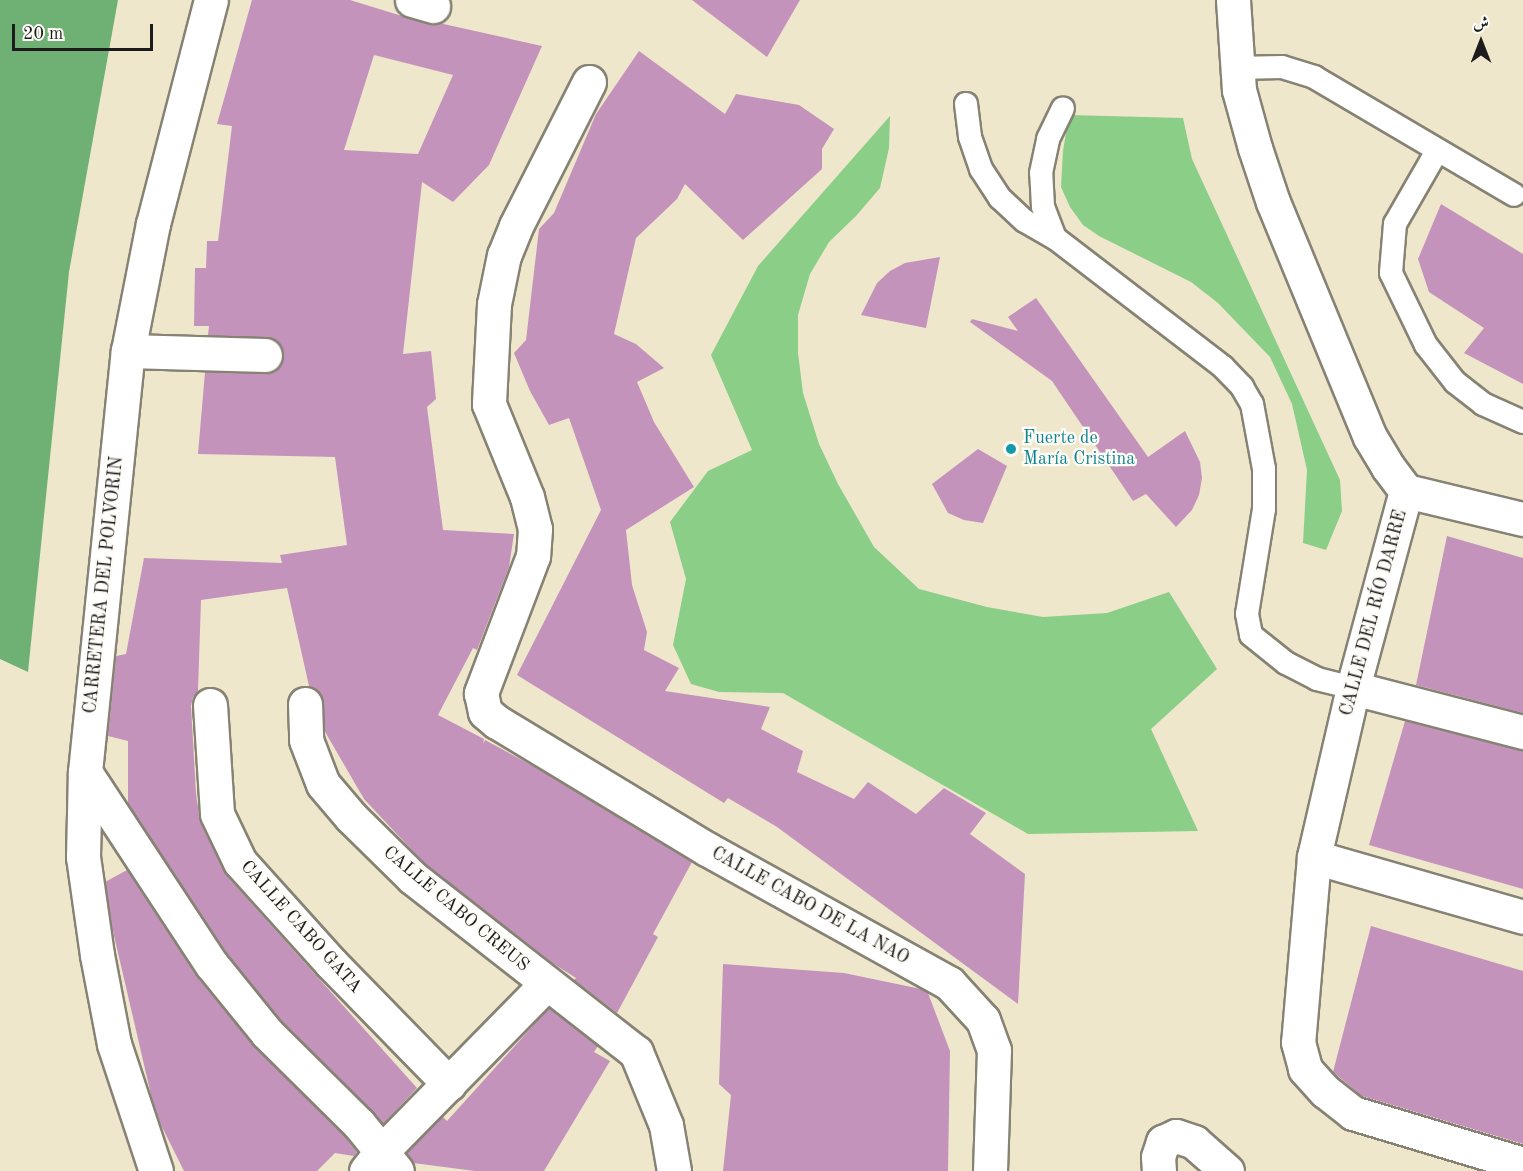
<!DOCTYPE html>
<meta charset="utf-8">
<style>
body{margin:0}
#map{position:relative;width:1523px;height:1171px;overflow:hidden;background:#efe7cc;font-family:"Old Standard TT",Amiri,serif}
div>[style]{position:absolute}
.green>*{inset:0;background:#8ace87}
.forest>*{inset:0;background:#6fb174}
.building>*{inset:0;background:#c493bb}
.roads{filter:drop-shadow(2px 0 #868274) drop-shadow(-2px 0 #868274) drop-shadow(0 2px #868274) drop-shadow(0 -2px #868274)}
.lane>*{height:22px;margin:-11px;padding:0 11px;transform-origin:11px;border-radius:11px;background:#fff}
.street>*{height:33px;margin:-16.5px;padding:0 16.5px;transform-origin:16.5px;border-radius:16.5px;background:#fff}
.dots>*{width:16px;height:16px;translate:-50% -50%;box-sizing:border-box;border:3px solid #fdfcf7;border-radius:50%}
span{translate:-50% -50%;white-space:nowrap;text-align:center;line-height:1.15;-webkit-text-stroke:4.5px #fdfcf7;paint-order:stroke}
.culture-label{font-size:18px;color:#0d838f}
.left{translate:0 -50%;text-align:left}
.street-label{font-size:18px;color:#1c1c1c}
.north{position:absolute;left:1451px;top:12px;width:60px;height:60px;-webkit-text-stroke:4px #fdfcf7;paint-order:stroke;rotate:0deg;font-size:16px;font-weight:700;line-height:24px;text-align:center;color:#1c1c1c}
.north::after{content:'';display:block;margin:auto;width:21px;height:27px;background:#1c1c1c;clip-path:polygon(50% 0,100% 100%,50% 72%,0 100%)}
.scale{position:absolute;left:12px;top:24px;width:141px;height:27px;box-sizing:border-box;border:3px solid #1c1c1c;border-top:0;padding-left:8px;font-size:18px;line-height:21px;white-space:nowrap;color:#1c1c1c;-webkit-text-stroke:4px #fdfcf7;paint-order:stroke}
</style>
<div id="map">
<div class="green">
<div style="clip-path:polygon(1069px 115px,1183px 118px,1192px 159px,1340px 480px,1342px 511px,1326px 550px,1303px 543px,1307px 470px,1292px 404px,1270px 357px,1218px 303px,1191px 282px,1099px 236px,1083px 225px,1070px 207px,1061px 187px,1063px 151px)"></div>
<div style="clip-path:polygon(890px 116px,889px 148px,880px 188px,856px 216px,829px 242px,810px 274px,798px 315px,798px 353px,803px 393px,819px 444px,838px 484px,874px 547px,919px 589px,987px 607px,1043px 617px,1107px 613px,1169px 592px,1217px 669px,1151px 729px,1198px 831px,1028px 834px,783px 693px,719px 692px,691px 684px,673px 645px,686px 579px,670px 522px,708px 471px,752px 450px,711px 355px,758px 266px)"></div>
</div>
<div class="forest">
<div style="clip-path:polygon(0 0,118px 0,69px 272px,28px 672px,0 659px)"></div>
</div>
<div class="building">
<div style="clip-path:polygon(evenodd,252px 0,350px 0,428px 24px,439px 23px,542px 46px,489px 165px,453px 202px,422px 182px,403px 354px,431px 351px,436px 399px,427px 407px,443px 530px,514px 534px,509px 567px,477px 650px,473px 648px,438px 715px,484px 739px,483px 744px,485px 740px,533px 766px,692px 862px,653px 934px,658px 937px,617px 1013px,574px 980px,576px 978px,554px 964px,425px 864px,364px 799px,324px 730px,324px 703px,321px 694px,309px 686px,287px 588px,201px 600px,198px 691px,193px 697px,191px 706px,196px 793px,200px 822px,226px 875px,417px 1088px,383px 1124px,281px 1020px,227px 954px,128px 804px,128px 741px,108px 736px,116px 656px,126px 654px,144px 558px,282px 563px,280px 555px,347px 545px,335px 457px,198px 454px,205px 372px,265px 374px,274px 371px,281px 364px,284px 356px,282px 347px,274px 339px,208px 335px,209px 326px,194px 326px,195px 268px,206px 268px,207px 241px,218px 241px,232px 126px,217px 124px,252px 0,374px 55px,453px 75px,418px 154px,344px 150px,374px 55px)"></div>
<div style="clip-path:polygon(692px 0,800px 0,767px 57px)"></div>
<div style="clip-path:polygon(639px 51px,725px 114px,736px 94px,799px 105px,834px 129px,822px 149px,822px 169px,743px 240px,685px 184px,677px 199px,636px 238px,614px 334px,636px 344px,664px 368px,637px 382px,654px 422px,694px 487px,626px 530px,632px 585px,647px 632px,644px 650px,679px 668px,665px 691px,770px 707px,761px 729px,803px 751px,797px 772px,854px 799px,868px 782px,916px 814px,944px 788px,986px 813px,970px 834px,1025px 874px,1018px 1004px,777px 827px,728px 798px,724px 803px,517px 675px,601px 510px,569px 418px,549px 425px,530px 391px,514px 353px,526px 340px,539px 229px,554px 213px,596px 114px)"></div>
<div style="clip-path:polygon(1441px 204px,1523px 254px,1523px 384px,1464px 353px,1484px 328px,1429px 292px,1418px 259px)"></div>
<div style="clip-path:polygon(940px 257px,926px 328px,861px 315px,877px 283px,890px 271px,905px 263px)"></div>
<div style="clip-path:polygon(1036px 298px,1148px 457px,1185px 431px,1200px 462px,1202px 478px,1199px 495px,1192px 510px,1176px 527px,1146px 494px,1133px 501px,1052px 381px,970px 322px,972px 319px,1018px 331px,1008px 317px)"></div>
<div style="clip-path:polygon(978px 449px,1007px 466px,983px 523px,964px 520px,948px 513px,932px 484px)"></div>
<div style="clip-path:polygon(1447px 536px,1523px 558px,1523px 713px,1416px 685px)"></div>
<div style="clip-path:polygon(1405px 721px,1523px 750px,1523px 889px,1369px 845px)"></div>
<div style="clip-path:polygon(127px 870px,197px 977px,254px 1046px,345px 1137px,357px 1152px,354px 1156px,335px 1153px,317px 1171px,184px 1171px,161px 1125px,152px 1099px,112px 927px,105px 882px)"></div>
<div style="clip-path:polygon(1371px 926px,1523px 971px,1523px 1144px,1362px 1096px,1333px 1072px)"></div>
<div style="clip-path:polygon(723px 964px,844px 973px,921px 989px,928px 993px,950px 1051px,948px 1171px,723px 1171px,731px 1095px,719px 1084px)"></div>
<div style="clip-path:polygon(549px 1008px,598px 1046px,594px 1052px,610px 1061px,544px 1171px,475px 1171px,413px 1163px,406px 1153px,442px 1116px,447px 1121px)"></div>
</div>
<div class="roads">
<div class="lane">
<div style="left:1236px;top:68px;width:46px;rotate:-1.2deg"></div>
<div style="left:1282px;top:67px;width:34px;rotate:17deg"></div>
<div style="left:1314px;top:77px;width:232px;rotate:30.5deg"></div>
<div style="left:966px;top:104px;width:33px;rotate:83deg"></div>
<div style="left:970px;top:137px;width:34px;rotate:71deg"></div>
<div style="left:981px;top:169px;width:35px;rotate:57deg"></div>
<div style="left:1000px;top:198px;width:34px;rotate:43deg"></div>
<div style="left:1025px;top:221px;width:34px;rotate:30deg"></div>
<div style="left:1055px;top:238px;width:212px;rotate:37.5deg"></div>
<div style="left:1223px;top:367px;width:28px;rotate:46deg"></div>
<div style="left:1242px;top:387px;width:20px;rotate:60deg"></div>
<div style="left:1252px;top:404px;width:66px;rotate:79.5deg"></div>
<div style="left:1264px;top:469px;width:40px;rotate:90deg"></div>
<div style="left:1264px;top:509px;width:106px;rotate:99.2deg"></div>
<div style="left:1247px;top:614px;width:21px;rotate:79deg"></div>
<div style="left:1251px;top:635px;width:45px;rotate:38.7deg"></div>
<div style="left:1286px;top:663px;width:35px;rotate:27deg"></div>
<div style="left:1317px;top:679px;width:37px;rotate:14deg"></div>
<div style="left:1437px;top:151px;width:84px;rotate:119.9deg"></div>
<div style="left:1395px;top:224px;width:49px;rotate:94.7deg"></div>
<div style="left:1391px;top:273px;width:80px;rotate:64.1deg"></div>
<div style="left:1426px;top:345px;width:47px;rotate:51.9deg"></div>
<div style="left:1455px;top:382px;width:36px;rotate:38deg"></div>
<div style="left:1483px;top:404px;width:44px;rotate:24.2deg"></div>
<div style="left:1055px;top:238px;width:33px;rotate:-111deg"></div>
<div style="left:1043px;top:207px;width:34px;rotate:-93deg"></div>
<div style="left:1041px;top:173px;width:35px;rotate:-78deg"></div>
<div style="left:1048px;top:139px;width:34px;rotate:-64deg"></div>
</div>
<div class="street">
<div style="left:412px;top:0;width:22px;rotate:16deg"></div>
<div style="left:1233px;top:0;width:90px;rotate:86.2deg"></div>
<div style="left:1239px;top:90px;width:60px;rotate:74.6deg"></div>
<div style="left:1255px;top:148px;width:57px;rotate:71.6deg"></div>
<div style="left:1273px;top:202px;width:254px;rotate:67.6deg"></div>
<div style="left:1370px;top:437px;width:35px;rotate:59deg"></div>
<div style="left:1388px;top:467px;width:30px;rotate:53deg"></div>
<div style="left:589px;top:82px;width:161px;rotate:116.9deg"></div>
<div style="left:516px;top:226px;width:31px;rotate:112deg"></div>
<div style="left:504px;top:255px;width:50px;rotate:101.5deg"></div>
<div style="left:494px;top:304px;width:100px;rotate:92.9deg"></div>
<div style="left:489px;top:404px;width:100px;rotate:67.8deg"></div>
<div style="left:527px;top:497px;width:33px;rotate:76deg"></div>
<div style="left:535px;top:529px;width:27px;rotate:94deg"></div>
<div style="left:533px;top:556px;width:147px;rotate:110.8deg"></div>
<div style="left:481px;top:693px;width:19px;rotate:78deg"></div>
<div style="left:485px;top:712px;width:16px;rotate:40deg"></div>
<div style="left:497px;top:722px;width:245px;rotate:31.2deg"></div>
<div style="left:707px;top:849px;width:277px;rotate:29deg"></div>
<div style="left:949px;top:983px;width:50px;rotate:47.4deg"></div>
<div style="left:983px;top:1020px;width:32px;rotate:70deg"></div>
<div style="left:994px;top:1050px;width:121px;rotate:91.9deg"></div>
<div style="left:128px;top:351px;width:137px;rotate:1.7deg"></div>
<div style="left:1406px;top:491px;width:204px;rotate:105.1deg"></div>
<div style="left:1353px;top:688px;width:173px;rotate:103deg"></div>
<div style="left:1314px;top:857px;width:186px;rotate:94.9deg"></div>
<div style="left:1298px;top:1042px;width:28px;rotate:75deg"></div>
<div style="left:1305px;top:1069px;width:30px;rotate:48deg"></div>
<div style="left:1325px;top:1091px;width:36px;rotate:38deg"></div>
<div style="left:1353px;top:1113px;width:177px;rotate:16.7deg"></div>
<div style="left:1406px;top:491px;width:120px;rotate:13.5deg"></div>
<div style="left:1353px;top:688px;width:176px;rotate:14.5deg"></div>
<div style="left:305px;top:704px;width:36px;rotate:88deg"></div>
<div style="left:306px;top:740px;width:47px;rotate:68.9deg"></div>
<div style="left:323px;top:784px;width:43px;rotate:49.7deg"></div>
<div style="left:351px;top:817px;width:87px;rotate:44.5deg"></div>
<div style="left:413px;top:878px;width:283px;rotate:38deg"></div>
<div style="left:636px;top:1052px;width:79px;rotate:67.7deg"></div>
<div style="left:666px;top:1125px;width:47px;rotate:80.1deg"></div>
<div style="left:210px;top:705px;width:109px;rotate:86.3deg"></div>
<div style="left:217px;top:814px;width:53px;rotate:64.4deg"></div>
<div style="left:240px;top:862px;width:136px;rotate:48deg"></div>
<div style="left:331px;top:963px;width:169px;rotate:45.7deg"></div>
<div style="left:85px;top:772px;width:231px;rotate:56.7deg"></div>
<div style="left:212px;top:965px;width:87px;rotate:51deg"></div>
<div style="left:267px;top:1033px;width:129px;rotate:44.7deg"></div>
<div style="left:359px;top:1124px;width:60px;rotate:51deg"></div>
<div style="left:1314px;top:857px;width:217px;rotate:16deg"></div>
<div style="left:156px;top:1171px;width:134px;rotate:-108.3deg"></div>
<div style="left:114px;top:1044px;width:91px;rotate:-100.8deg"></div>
<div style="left:97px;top:955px;width:99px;rotate:-98.1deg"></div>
<div style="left:83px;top:857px;width:85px;rotate:-88.7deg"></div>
<div style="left:85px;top:772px;width:423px;rotate:-84.2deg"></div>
<div style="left:128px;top:351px;width:129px;rotate:-78.9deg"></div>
<div style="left:153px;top:224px;width:231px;rotate:-75.5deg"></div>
<div style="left:366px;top:1171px;width:24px;rotate:-52deg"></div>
<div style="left:381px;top:1152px;width:235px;rotate:-45.5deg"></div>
<div style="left:1159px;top:1171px;width:14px;rotate:-94deg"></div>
<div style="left:1158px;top:1157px;width:16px;rotate:-72deg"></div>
<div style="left:1163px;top:1142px;width:14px;rotate:-25deg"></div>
<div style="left:1176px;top:1136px;width:19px;rotate:18deg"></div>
<div style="left:1194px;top:1142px;width:44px;rotate:41.3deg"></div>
</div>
</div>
<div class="dots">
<div style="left:1011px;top:449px;background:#0f9aa8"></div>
</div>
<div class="culture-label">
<span class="left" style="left:1023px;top:449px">Fuerte de<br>María Cristina</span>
</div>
<div class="street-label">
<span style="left:104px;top:585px;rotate:-84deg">CARRETERA DEL POLVORIN</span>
<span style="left:1374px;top:613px;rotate:-75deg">CALLE DEL RÍO DARRE</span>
<span style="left:810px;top:906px;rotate:29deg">CALLE CABO DE LA NAO</span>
<span style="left:456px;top:909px;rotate:40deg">CALLE CABO CREUS</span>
<span style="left:301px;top:927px;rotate:48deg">CALLE CABO GATA</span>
</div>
<div class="north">ش</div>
<div class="scale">20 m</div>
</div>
